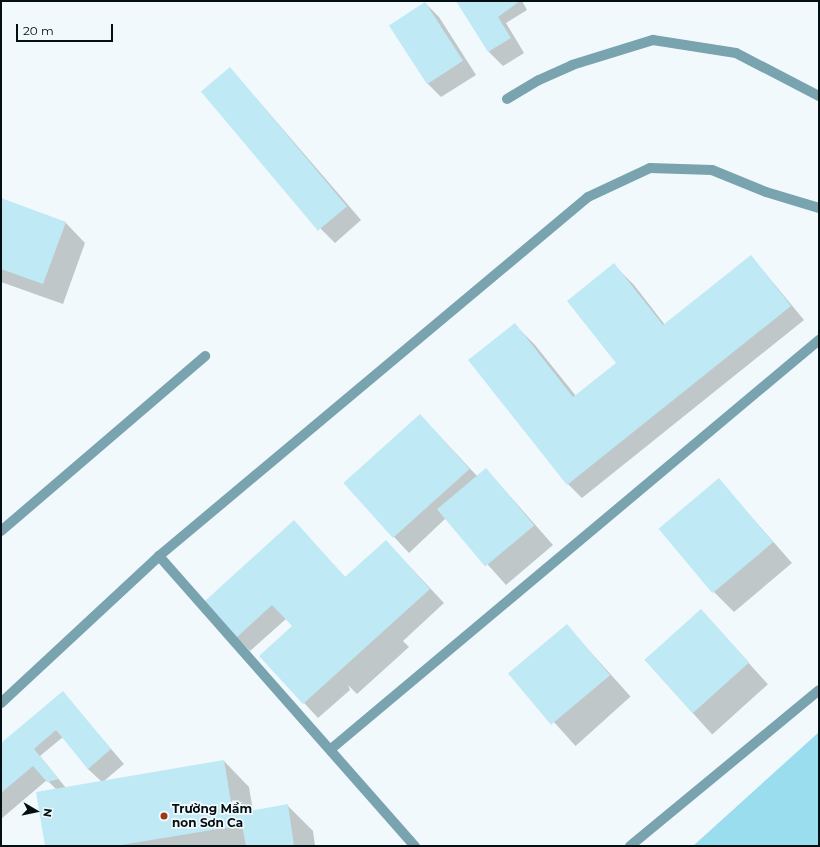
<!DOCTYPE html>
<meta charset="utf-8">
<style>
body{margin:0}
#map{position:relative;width:820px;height:847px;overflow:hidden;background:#f1f9fc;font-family:Montserrat,sans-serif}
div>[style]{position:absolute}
.green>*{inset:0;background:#9addef}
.shadow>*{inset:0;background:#0003;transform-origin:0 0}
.building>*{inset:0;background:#bee9f5;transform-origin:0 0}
.minor>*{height:10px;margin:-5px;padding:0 5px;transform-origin:5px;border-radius:5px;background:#78a3af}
.dots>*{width:11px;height:11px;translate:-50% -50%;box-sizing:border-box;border:2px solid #f1f9fc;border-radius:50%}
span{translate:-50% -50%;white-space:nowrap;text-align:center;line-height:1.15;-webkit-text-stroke:3.5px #f1f9fc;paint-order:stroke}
.poi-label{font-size:12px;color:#020f13;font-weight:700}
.left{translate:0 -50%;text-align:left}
.frame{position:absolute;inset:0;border:2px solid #020f13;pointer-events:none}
.north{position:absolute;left:16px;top:791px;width:40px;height:40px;-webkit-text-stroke:3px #f1f9fc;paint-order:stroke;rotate:99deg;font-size:11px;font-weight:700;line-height:16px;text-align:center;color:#020f13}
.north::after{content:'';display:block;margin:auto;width:14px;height:18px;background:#020f13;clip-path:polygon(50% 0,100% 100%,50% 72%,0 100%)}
.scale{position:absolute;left:16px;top:24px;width:97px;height:18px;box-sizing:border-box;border:2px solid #020f13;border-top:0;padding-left:5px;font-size:12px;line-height:14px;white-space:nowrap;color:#020f13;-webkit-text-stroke:3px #f1f9fc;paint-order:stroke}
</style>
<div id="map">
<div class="green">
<div style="clip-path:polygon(819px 732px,819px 846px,693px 846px)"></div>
</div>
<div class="shadow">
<div style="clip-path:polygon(458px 1px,522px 1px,527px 10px,506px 23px,524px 53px,503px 66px,489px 52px)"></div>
<div style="clip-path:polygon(425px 3px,439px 17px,476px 75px,441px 97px,427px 83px)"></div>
<div style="clip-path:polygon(230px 68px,361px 220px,335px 243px,321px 229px)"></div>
<div style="clip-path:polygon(1px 199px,65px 222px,85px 243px,63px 304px,1px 282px)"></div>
<div style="clip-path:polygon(751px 256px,804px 320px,582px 498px,568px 484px,515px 325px,535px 345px,576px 396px,618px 363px,614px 265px,634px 285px,665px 325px)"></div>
<div style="clip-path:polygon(420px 415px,477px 476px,486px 469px,553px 545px,506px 585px,446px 518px,409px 553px,345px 484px)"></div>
<div style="clip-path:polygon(719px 480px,792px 563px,734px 612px,714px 592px)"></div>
<div style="clip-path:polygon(294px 522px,346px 578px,386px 541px,444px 603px,403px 641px,409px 647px,357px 694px,348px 685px,350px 690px,318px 718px,261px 656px,294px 626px,287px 618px,250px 651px,236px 637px)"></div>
<div style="left:701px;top:610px;width:100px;height:75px;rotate:48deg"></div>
<div style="left:567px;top:626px;width:95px;height:74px;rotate:48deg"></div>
<div style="clip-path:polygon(evenodd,63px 693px,124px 764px,104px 781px,224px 761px,249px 787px,253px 811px,287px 805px,313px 831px,315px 846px,46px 846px,56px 789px,47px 780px,1px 819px,1px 744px,63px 693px,63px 737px,88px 769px,102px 782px,66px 788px,40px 756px,63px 737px)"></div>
</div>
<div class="building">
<div style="clip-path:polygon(456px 1px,520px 1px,498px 17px,511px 38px,488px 52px)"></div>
<div style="left:425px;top:2px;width:70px;height:43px;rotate:57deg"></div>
<div style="left:230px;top:67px;width:182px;height:38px;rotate:50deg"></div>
<div style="clip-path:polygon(1px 198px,66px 222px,43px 284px,1px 269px)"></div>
<div style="clip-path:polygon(751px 255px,791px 306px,567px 485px,468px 360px,515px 323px,573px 397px,616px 363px,567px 301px,614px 263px,663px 325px)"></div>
<div style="left:420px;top:414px;width:74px;height:103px;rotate:48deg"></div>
<div style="left:486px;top:468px;width:75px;height:64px;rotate:50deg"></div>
<div style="left:719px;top:478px;width:84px;height:79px;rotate:50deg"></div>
<div style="clip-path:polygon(294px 520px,345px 577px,386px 540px,430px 589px,303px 704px,259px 656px,292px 626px,272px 605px,236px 638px,204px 602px)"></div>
<div style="left:701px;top:609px;width:72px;height:76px;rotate:48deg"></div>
<div style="left:567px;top:624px;width:67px;height:77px;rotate:50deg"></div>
<div style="clip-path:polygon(63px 691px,111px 749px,88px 769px,56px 730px,34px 749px,59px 779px,47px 782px,33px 766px,1px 793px,1px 743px)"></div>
<div style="clip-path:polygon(224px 760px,233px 814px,288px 804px,294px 846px,246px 846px,242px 825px,115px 846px,45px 846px,36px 792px)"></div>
</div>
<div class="minor">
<div style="left:507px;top:99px;width:37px;rotate:-31deg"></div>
<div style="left:539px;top:80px;width:36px;rotate:-24deg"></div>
<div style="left:572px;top:65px;width:85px;rotate:-17.2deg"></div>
<div style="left:653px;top:40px;width:84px;rotate:8.9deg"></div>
<div style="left:736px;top:53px;width:93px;rotate:27.4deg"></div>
<div style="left:1px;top:531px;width:269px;rotate:-40.6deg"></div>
<div style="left:159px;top:556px;width:559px;rotate:-39.92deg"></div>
<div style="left:588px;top:197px;width:68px;rotate:-25.1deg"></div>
<div style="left:650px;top:168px;width:62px;rotate:1.8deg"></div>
<div style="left:712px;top:170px;width:58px;rotate:22.2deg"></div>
<div style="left:766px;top:192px;width:55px;rotate:16.8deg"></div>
<div style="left:1px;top:703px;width:216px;rotate:-42.9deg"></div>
<div style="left:159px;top:556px;width:387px;rotate:48.6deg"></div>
<div style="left:331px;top:749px;width:637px;rotate:-39.97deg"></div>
<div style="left:630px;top:846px;width:245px;rotate:-39.5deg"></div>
</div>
<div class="dots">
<div style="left:164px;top:816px;background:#9f3816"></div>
</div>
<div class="poi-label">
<span class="left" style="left:172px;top:816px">Trường Mầm<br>non Sơn Ca</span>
</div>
<div class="frame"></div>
<div class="north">N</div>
<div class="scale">20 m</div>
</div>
